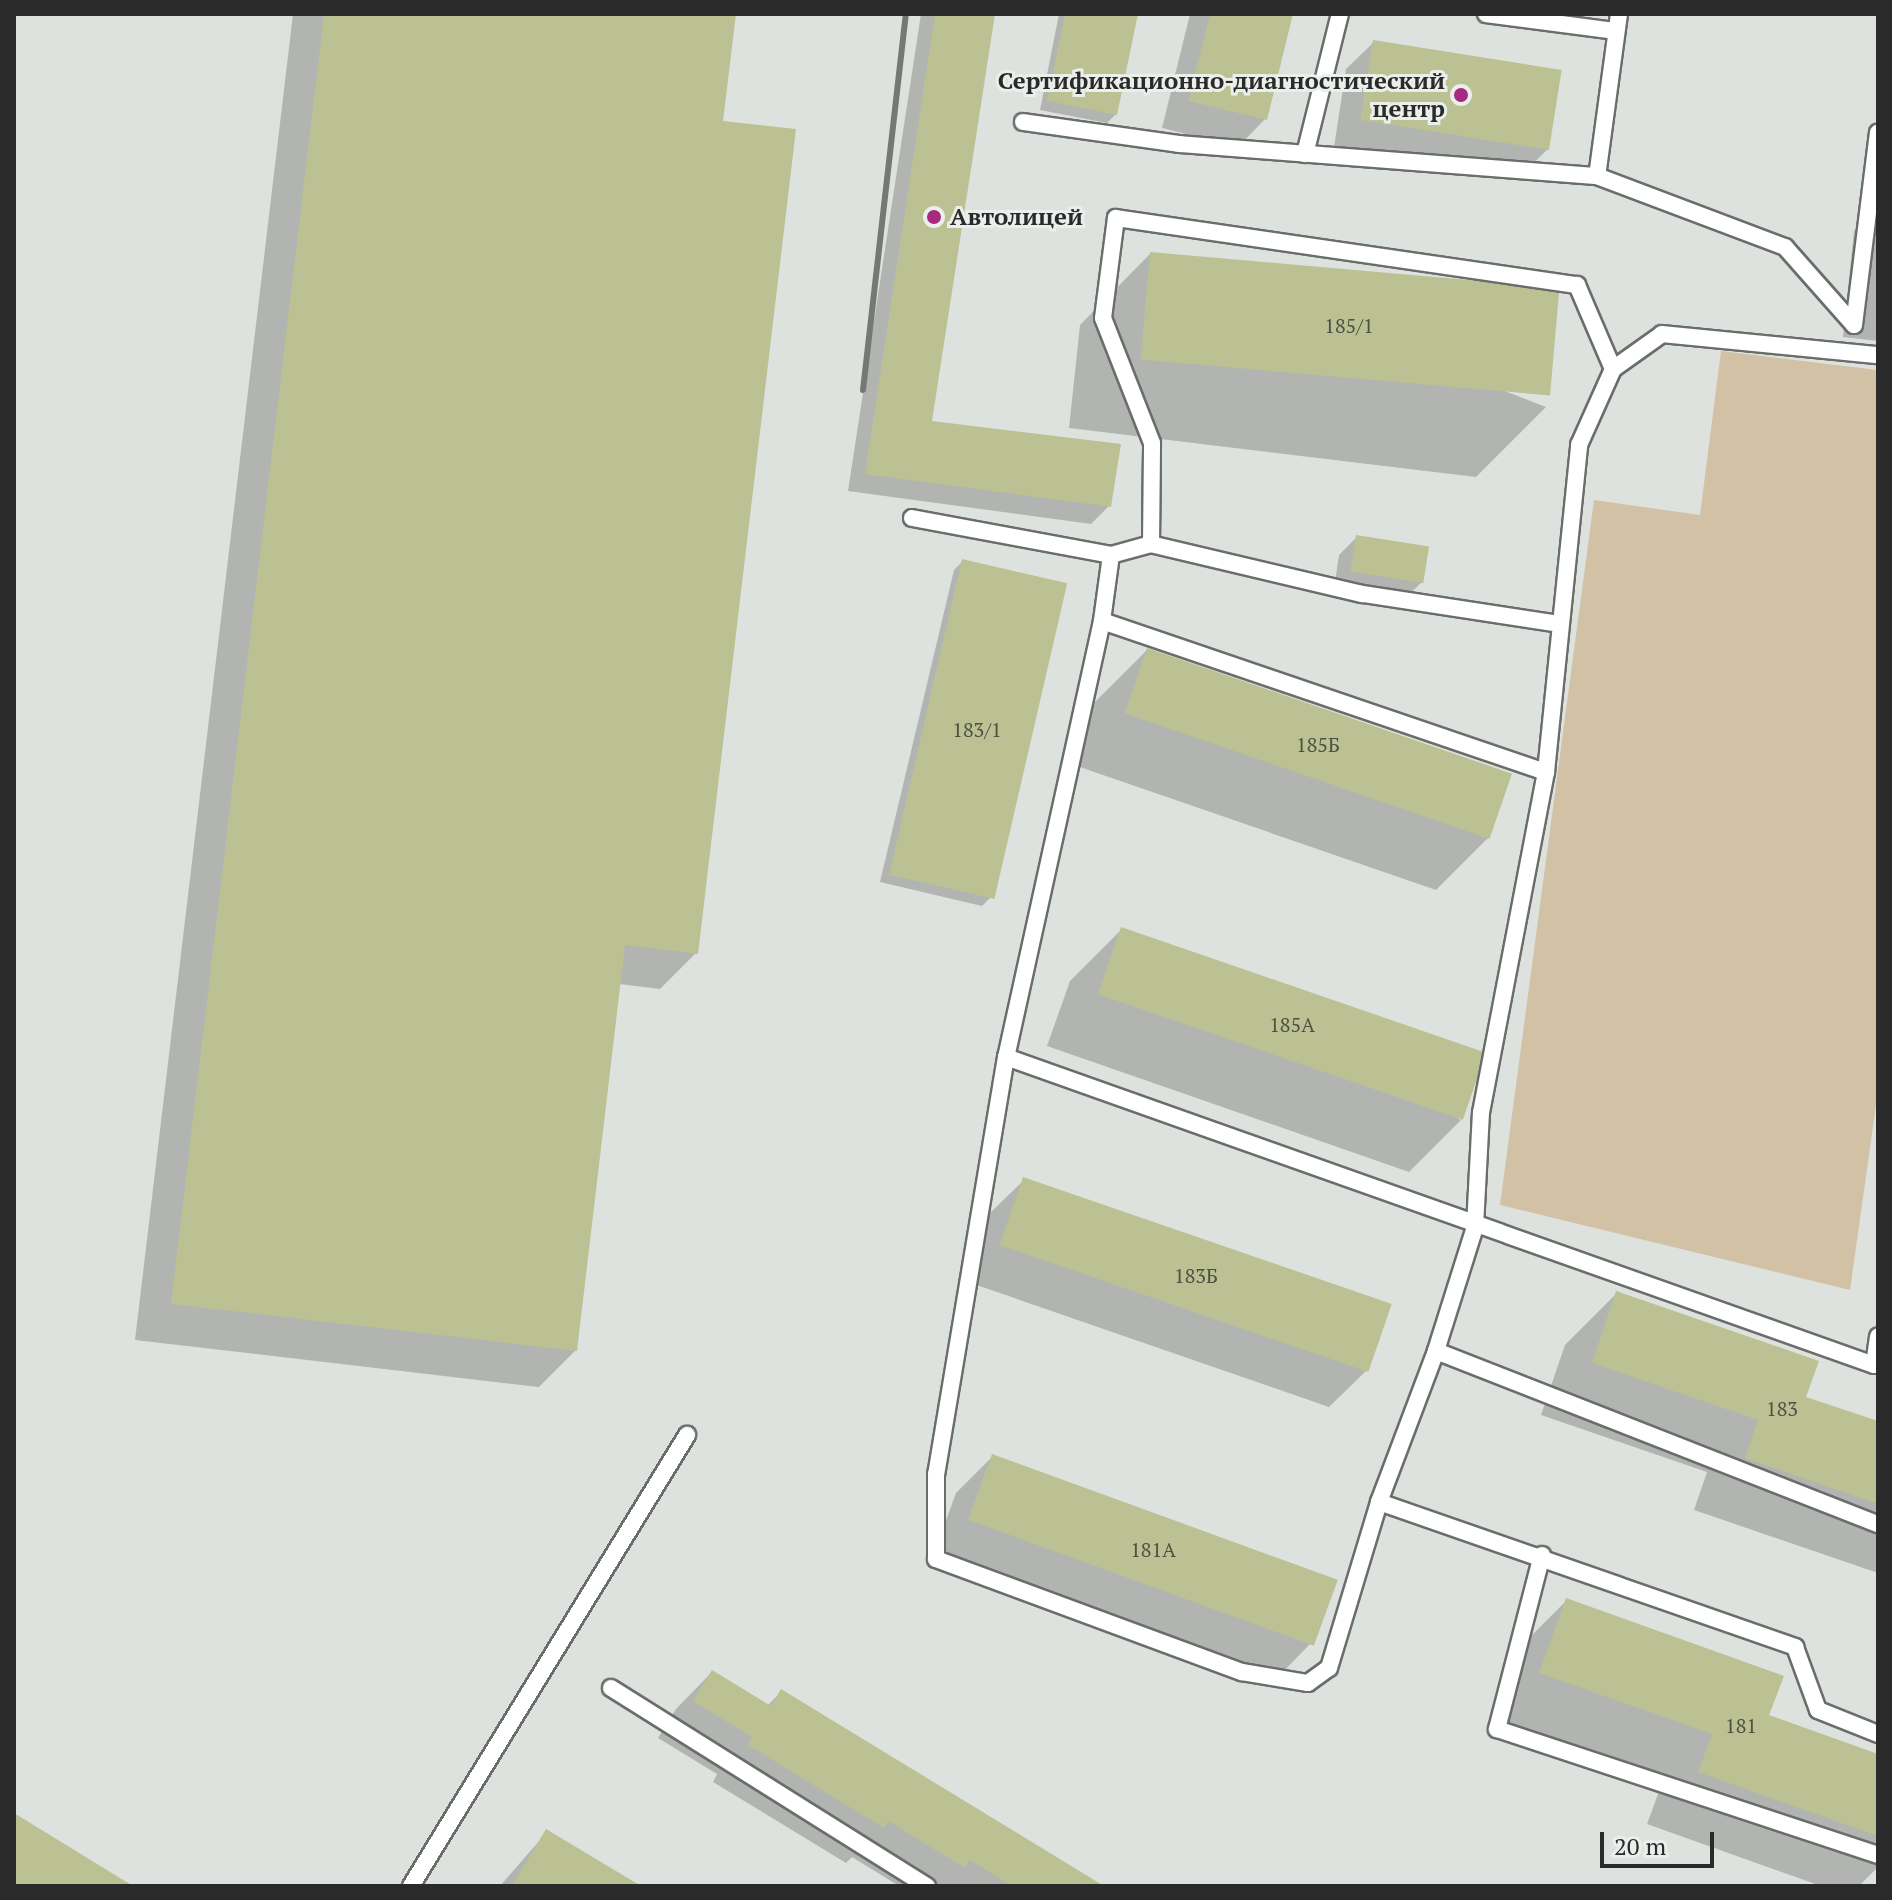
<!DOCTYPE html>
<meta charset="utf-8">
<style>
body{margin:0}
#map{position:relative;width:1892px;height:1900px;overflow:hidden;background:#dee2de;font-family:"PT Serif",serif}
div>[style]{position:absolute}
.green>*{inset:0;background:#d2c1a4}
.shadow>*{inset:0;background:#0003}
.building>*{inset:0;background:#bbc193;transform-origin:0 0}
.roads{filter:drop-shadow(2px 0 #6a6e6a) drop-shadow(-2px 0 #6a6e6a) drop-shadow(0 2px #6a6e6a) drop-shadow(0 -2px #6a6e6a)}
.lane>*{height:16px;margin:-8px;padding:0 8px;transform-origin:8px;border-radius:8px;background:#fff}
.rail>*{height:6px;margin:-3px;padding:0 3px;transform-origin:3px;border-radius:3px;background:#757875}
.dots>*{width:22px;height:22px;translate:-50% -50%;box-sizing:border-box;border:4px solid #ebefeb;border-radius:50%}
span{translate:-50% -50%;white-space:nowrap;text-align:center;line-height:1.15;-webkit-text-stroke:6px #ebefeb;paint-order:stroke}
.number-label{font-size:20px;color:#4e5044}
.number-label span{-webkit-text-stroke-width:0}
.poi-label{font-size:24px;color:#292a29;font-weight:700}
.right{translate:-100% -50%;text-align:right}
.left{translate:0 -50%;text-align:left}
.frame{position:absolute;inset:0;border:16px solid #292a29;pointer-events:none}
.scale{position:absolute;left:1600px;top:1832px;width:114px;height:36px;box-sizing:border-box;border:4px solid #292a29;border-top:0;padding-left:10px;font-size:24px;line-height:28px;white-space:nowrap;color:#292a29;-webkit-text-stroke:6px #ebefeb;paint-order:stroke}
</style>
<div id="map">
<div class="green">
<div style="clip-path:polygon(1721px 351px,1878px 370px,1878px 1091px,1850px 1290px,1500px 1205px,1594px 500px,1700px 515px)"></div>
</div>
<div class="shadow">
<div style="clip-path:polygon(293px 14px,734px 14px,721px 123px,696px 953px,660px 989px,619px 984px,576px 1350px,539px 1387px,135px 1340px)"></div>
<div style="clip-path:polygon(921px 14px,993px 14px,929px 422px,1109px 506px,1091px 524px,848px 491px)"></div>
<div style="clip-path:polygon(1059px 14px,1136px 14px,1116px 114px,1107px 123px,1040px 110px)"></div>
<div style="clip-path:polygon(1190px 14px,1291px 14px,1265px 119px,1238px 147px,1162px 128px)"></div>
<div style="clip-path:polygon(1374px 42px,1548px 149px,1520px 176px,1334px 147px,1346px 69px)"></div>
<div style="clip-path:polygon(1878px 207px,1878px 341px,1843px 337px,1854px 231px)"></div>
<div style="clip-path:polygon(1150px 254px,1546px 407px,1476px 477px,1069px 428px,1080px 325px)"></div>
<div style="clip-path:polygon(1357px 537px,1422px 582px,1403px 600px,1334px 590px,1339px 555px)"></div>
<div style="clip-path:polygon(962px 562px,991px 897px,982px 906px,880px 882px,954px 570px)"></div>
<div style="clip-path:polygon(1147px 650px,1488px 838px,1436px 890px,1074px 765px,1095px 702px)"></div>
<div style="clip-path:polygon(1122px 929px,1461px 1120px,1409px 1172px,1047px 1046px,1070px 981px)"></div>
<div style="clip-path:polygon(1024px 1180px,1366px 1371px,1329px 1407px,965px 1281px,987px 1216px)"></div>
<div style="clip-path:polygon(1617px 1293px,1804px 1398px,1878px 1423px,1878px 1573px,1694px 1510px,1707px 1472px,1541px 1415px,1565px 1345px)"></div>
<div style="clip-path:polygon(992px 1457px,1312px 1642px,1276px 1679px,933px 1556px,956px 1493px)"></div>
<div style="clip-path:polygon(1566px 1601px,1767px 1716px,1878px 1756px,1878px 1867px,1859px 1886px,1821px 1886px,1647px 1824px,1661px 1786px,1488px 1726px,1514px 1653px)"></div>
<div style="clip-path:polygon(712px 1672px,767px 1706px,781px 1692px,1100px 1886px,899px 1886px,852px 1857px,846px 1863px,713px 1782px,717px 1774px,658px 1738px,676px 1709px)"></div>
<div style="clip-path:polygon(547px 1832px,637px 1886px,500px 1886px)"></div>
</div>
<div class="building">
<div style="clip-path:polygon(324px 14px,736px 14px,723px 121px,796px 129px,698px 954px,625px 945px,577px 1351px,171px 1304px)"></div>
<div style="clip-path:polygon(935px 14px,995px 14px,932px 421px,1121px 444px,1111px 507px,865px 474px)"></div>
<div style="clip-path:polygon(1065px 14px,1138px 14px,1117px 115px,1047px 101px)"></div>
<div style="clip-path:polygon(1210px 14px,1293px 14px,1267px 120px,1188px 101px)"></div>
<div style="left:1373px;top:40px;width:191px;height:81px;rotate:9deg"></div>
<div style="left:1150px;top:252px;width:411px;height:108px;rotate:5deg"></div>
<div style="left:1356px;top:535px;width:74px;height:37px;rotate:9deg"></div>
<div style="left:962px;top:559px;width:108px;height:324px;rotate:13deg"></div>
<div style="left:1147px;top:648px;width:386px;height:69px;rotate:19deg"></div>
<div style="left:1121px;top:927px;width:386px;height:71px;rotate:19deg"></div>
<div style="left:1023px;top:1177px;width:390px;height:72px;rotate:19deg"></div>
<div style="clip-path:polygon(1616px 1291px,1819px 1361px,1806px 1397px,1878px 1421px,1878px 1504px,1745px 1458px,1758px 1420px,1592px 1363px)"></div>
<div style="left:992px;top:1454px;width:368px;height:70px;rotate:20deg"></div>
<div style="clip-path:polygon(1566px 1598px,1784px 1676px,1769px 1715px,1878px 1754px,1878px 1836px,1698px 1772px,1712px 1734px,1539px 1673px)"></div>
<div style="clip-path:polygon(712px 1670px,771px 1706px,781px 1689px,1104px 1886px,1012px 1886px,969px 1860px,965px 1868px,888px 1821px,884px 1828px,748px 1745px,752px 1737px,693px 1701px)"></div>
<div style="clip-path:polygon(14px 1813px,133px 1886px,14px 1886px)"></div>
<div style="clip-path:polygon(546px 1829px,641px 1886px,512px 1886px)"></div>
</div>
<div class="roads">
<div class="lane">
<div style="left:1486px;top:14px;width:131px;rotate:7.5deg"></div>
<div style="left:1619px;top:14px;width:163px;rotate:97.7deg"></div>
<div style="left:1597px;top:176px;width:201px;rotate:20.7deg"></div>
<div style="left:1785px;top:247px;width:104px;rotate:48.5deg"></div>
<div style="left:1854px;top:325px;width:194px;rotate:-82.9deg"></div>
<div style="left:1023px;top:122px;width:158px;rotate:8deg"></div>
<div style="left:1179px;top:144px;width:419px;rotate:4.4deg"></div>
<div style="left:1305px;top:154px;width:144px;rotate:-76deg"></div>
<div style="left:912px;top:518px;width:202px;rotate:10.5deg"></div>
<div style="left:1151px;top:544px;width:41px;rotate:164.6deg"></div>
<div style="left:1111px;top:555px;width:67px;rotate:97.8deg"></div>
<div style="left:1102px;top:621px;width:446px;rotate:102.4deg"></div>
<div style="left:1006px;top:1057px;width:423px;rotate:99.5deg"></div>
<div style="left:936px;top:1474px;width:85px;rotate:90deg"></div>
<div style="left:936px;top:1559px;width:326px;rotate:20.3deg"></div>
<div style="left:1242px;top:1672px;width:67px;rotate:9.5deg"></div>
<div style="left:1308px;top:1683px;width:26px;rotate:-36deg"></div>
<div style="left:1329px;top:1668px;width:173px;rotate:-73.2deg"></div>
<div style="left:1379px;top:1502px;width:161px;rotate:-69.3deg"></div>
<div style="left:1102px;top:621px;width:469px;rotate:18.8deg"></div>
<div style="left:1546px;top:772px;width:329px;rotate:-84.2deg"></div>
<div style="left:1579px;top:445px;width:83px;rotate:-65.9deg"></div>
<div style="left:1613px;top:369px;width:60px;rotate:-35.5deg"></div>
<div style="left:1662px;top:334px;width:217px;rotate:5.6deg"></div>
<div style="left:1559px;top:624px;width:199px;rotate:-171.3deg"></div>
<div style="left:1362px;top:594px;width:217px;rotate:-166.7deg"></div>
<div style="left:1151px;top:544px;width:101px;rotate:-89.4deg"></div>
<div style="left:1152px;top:443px;width:134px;rotate:-111.4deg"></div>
<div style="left:1103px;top:318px;width:101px;rotate:-82.6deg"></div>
<div style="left:1116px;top:218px;width:466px;rotate:8.3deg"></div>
<div style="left:1577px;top:285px;width:91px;rotate:66.8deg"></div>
<div style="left:1546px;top:772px;width:346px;rotate:100.8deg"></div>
<div style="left:1481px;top:1112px;width:115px;rotate:93deg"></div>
<div style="left:1475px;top:1227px;width:130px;rotate:107.5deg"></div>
<div style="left:1436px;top:1351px;width:475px;rotate:21.4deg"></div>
<div style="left:1006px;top:1057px;width:921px;rotate:19.54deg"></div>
<div style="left:1874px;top:1365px;width:29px;rotate:-82deg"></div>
<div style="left:1379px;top:1502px;width:441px;rotate:19.2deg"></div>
<div style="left:1795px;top:1647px;width:67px;rotate:69.9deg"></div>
<div style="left:1818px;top:1710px;width:65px;rotate:21.8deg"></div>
<div style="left:1542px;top:1555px;width:180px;rotate:104.5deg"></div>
<div style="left:1497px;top:1729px;width:401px;rotate:18.3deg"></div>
<div style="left:611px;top:1688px;width:373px;rotate:32.1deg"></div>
<div style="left:411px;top:1886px;width:529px;rotate:-58.53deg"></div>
</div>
</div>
<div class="rail">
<div style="left:863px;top:390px;width:378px;rotate:-83.5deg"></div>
</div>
<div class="dots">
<div style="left:1461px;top:95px;background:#a62a7d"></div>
<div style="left:934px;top:217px;background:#a62a7d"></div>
</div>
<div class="number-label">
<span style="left:1349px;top:325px">185/1</span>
<span style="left:977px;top:729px">183/1</span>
<span style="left:1318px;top:744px">185Б</span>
<span style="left:1292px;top:1024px">185А</span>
<span style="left:1196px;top:1275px">183Б</span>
<span style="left:1782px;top:1408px">183</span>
<span style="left:1153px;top:1549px">181А</span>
<span style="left:1741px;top:1725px">181</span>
</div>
<div class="poi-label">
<span class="right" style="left:1445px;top:95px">Сертификационно-диагностический<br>центр</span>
<span class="left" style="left:950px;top:217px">Автолицей</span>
</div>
<div class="frame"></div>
<div class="scale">20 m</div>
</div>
